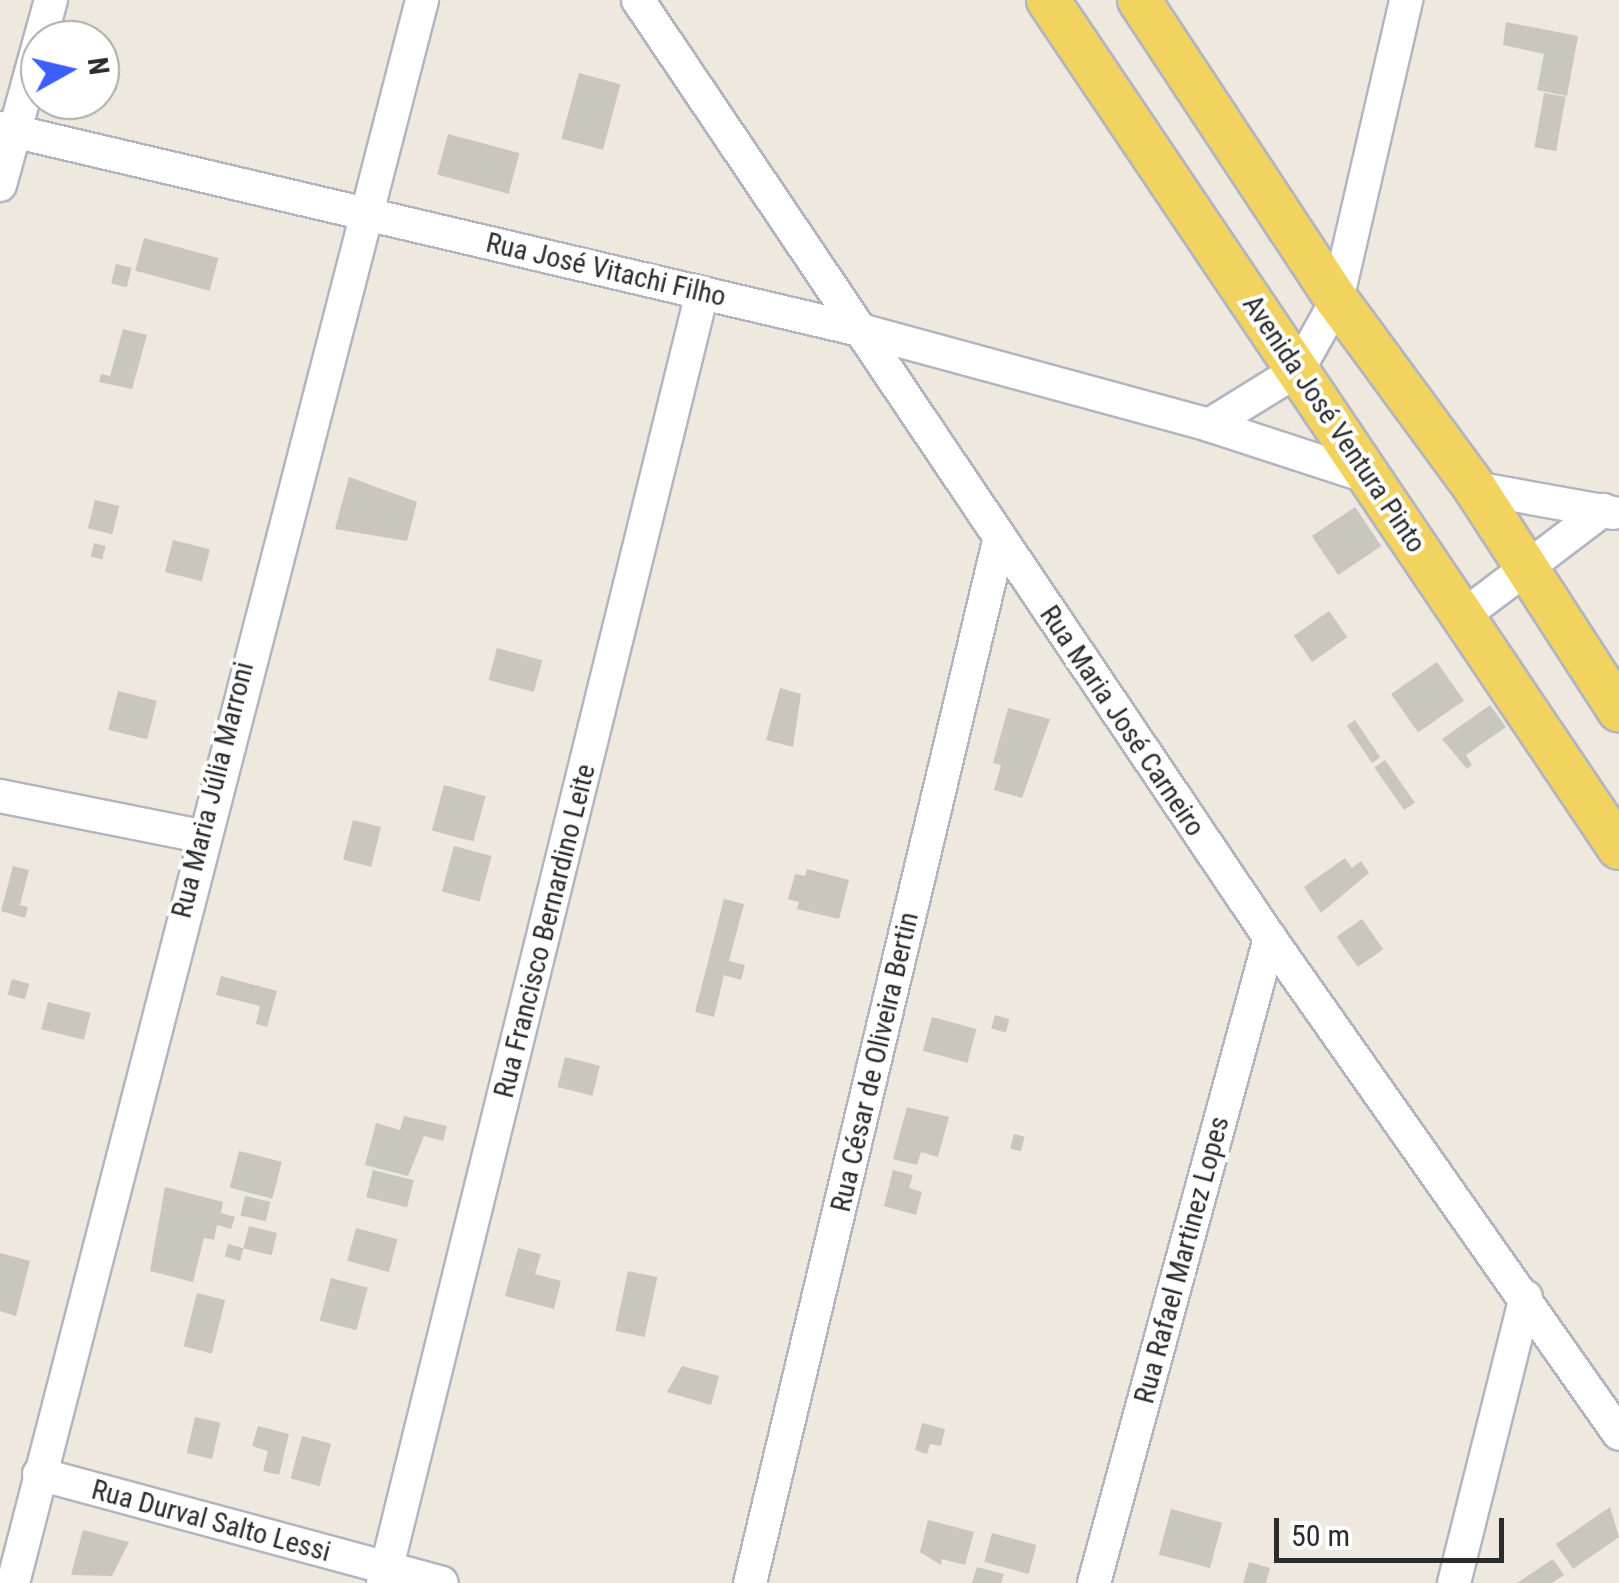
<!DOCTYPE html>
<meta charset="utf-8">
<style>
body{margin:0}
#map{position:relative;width:1619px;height:1583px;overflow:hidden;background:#eee8df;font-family:"Roboto Condensed",sans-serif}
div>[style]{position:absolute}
.building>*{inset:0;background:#c9c6bd;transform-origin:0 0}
.roads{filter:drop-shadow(2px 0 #b2b5c0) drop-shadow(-2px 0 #b2b5c0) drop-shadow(0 2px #b2b5c0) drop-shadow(0 -2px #b2b5c0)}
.minor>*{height:32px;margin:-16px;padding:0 16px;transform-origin:16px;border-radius:16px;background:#fff}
.major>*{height:42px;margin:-21px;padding:0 21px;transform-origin:21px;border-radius:21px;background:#f3d35f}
span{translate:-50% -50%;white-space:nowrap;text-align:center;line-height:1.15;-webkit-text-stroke:8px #fff;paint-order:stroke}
.street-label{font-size:28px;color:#2c2c2c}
.north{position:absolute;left:20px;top:20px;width:100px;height:100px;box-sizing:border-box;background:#fff;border:2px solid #ababab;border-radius:50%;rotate:82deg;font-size:28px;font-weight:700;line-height:40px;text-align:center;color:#2c2c2c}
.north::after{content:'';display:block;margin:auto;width:35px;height:45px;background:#3d5efc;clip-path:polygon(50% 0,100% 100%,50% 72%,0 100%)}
.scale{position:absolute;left:1274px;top:1518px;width:230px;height:45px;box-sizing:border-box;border:5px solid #2c2c2c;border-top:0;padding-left:12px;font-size:30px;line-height:35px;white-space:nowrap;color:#2c2c2c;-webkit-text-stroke:8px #fff;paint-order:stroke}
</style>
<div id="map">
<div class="building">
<div style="clip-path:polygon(1506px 22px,1578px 36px,1567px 96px,1537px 90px,1544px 54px,1503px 45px)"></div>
<div style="left:579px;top:73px;width:43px;height:68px;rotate:15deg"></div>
<div style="left:1544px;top:93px;width:22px;height:55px;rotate:10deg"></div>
<div style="left:448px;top:134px;width:74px;height:42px;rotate:15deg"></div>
<div style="left:144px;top:238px;width:77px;height:34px;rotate:15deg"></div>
<div style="left:116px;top:264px;width:16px;height:20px;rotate:14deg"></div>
<div style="clip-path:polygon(123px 329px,147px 335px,132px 389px,99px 382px,101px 374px,110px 376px)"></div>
<div style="clip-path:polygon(349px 477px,417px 502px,407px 541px,335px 529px)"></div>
<div style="left:95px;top:500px;width:25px;height:29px;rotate:14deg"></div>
<div style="left:1355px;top:507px;width:47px;height:52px;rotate:56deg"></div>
<div style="left:173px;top:540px;width:38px;height:33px;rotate:14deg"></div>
<div style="left:94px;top:543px;width:12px;height:14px;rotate:14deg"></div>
<div style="left:1329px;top:611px;width:32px;height:43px;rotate:55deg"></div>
<div style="left:497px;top:648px;width:47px;height:33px;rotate:15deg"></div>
<div style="left:1437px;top:662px;width:47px;height:56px;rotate:55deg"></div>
<div style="clip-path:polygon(780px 688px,801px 694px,793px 747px,766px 740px)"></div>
<div style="left:118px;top:691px;width:40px;height:40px;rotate:14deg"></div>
<div style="clip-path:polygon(1490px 705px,1506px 727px,1466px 755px,1472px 765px,1467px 769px,1442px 739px)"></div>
<div style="clip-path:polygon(1008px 708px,1050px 719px,1022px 798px,994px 790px,1001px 765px,993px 763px)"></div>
<div style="left:1355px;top:720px;width:45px;height:10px;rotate:56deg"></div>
<div style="left:1385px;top:760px;width:52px;height:13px;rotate:55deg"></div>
<div style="left:444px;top:785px;width:43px;height:47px;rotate:15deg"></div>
<div style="left:353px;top:820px;width:29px;height:41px;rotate:14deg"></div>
<div style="left:454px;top:846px;width:39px;height:47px;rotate:15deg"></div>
<div style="clip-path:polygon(1345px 858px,1352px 868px,1361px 861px,1369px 873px,1321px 913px,1304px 887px)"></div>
<div style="clip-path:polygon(13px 866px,29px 870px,20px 905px,28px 907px,25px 918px,1px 911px)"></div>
<div style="clip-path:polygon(807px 869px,849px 880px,839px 919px,797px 909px,799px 902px,788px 899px,795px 874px,805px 876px)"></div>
<div style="clip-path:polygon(724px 899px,744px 904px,729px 961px,745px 965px,741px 980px,724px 975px,714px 1017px,695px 1012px)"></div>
<div style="left:1362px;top:919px;width:37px;height:31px;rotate:55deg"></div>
<div style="clip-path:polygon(221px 976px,277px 991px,267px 1027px,256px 1024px,260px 1006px,216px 995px)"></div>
<div style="left:12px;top:979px;width:18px;height:16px;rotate:16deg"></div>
<div style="left:48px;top:1002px;width:44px;height:28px;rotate:14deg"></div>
<div style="left:995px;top:1015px;width:15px;height:14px;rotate:16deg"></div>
<div style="left:932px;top:1017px;width:46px;height:35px;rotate:15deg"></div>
<div style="left:565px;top:1057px;width:36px;height:31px;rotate:14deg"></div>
<div style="clip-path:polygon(907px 1107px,949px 1117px,938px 1157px,921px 1152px,917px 1165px,893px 1159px)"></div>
<div style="clip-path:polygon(404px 1116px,447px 1126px,443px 1141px,424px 1136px,408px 1176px,365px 1165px,376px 1123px,400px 1130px)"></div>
<div style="left:1014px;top:1134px;width:11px;height:15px;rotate:15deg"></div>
<div style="left:239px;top:1151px;width:44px;height:38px;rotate:14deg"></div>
<div style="left:373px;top:1170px;width:42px;height:28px;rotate:14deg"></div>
<div style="clip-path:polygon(893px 1170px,913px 1175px,909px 1188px,922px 1192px,916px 1215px,884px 1206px)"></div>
<div style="clip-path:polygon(165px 1187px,223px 1202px,221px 1213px,235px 1217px,231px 1229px,217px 1225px,214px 1240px,204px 1238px,193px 1282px,150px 1271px)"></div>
<div style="left:245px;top:1196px;width:26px;height:20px;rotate:13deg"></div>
<div style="left:249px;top:1226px;width:29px;height:23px;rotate:14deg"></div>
<div style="left:356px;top:1228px;width:43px;height:34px;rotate:15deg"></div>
<div style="left:228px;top:1244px;width:16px;height:13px;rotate:15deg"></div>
<div style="clip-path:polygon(518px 1248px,541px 1254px,535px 1274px,561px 1281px,554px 1309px,505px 1296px)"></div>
<div style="clip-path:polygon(0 1253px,30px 1261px,16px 1316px,0 1311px)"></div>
<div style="left:628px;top:1271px;width:30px;height:61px;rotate:12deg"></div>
<div style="left:331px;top:1278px;width:38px;height:44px;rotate:15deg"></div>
<div style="left:197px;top:1293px;width:29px;height:55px;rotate:14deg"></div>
<div style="clip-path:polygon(682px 1366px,719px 1376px,711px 1405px,667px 1392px)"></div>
<div style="left:195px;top:1417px;width:26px;height:37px;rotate:13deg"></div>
<div style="clip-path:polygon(922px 1423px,945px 1429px,941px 1446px,930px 1444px,927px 1454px,915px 1450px)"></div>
<div style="clip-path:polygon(258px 1426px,289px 1434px,279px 1475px,263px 1471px,268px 1451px,252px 1446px)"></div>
<div style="left:302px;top:1436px;width:30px;height:44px;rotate:15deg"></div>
<div style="clip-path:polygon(1610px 1507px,1619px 1537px,1573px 1569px,1556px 1544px)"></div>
<div style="left:1171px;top:1509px;width:53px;height:47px;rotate:15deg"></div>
<div style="clip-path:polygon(928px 1520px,974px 1532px,965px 1565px,942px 1559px,941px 1565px,920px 1552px)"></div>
<div style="clip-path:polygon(83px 1530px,129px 1542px,112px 1576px,71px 1575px)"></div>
<div style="left:992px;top:1533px;width:46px;height:30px;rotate:15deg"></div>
<div style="clip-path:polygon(1553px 1559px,1564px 1575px,1552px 1583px,1517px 1583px)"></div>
<div style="clip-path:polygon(1249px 1562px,1270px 1568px,1266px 1583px,1243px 1583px)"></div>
<div style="clip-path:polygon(977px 1567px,1004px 1574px,1001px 1583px,972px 1583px)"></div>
</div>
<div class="roads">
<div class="minor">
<div style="left:638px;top:0;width:1131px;rotate:56.03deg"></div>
<div style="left:1270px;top:938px;width:606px;rotate:54.87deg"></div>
<div style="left:0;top:128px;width:883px;rotate:13.22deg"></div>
<div style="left:860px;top:330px;width:362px;rotate:15.2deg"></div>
<div style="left:1209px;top:425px;width:167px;rotate:18.1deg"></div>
<div style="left:0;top:185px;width:192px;rotate:-74.6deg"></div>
<div style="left:1209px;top:425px;width:105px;rotate:-31.7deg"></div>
<div style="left:1298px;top:370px;width:80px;rotate:-60.9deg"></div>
<div style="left:1337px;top:300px;width:308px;rotate:-77deg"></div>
<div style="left:1475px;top:488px;width:141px;rotate:10.2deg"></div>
<div style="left:1463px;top:616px;width:176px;rotate:-37.1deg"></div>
<div style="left:0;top:796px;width:205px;rotate:11.3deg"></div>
<div style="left:39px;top:1474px;width:417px;rotate:15.1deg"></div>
<div style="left:13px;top:1583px;width:1635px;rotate:-75.51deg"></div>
<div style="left:383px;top:1583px;width:1329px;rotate:-76.11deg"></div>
<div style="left:750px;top:1583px;width:1071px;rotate:-76.56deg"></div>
<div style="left:1094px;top:1583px;width:669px;rotate:-74.74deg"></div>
<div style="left:1454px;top:1583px;width:295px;rotate:-75.9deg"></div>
</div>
<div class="major">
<div style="left:1048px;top:0;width:1022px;rotate:56.05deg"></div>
<div style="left:1139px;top:0;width:359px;rotate:56.6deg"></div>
<div style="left:1337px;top:300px;width:233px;rotate:53.7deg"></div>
<div style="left:1475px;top:488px;width:265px;rotate:57.1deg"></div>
</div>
</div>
<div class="street-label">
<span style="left:606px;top:270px;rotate:13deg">Rua José Vitachi Filho</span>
<span style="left:1334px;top:424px;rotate:56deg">Avenida José Ventura Pinto</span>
<span style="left:1122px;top:721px;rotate:56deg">Rua Maria José Carneiro</span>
<span style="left:213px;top:790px;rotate:-76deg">Rua Maria Júlia Marroni</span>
<span style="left:545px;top:931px;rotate:-76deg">Rua Francisco Bernardino Leite</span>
<span style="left:875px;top:1062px;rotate:-77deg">Rua César de Oliveira Bertin</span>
<span style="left:1182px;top:1260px;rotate:-75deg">Rua Rafael Martinez Lopes</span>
<span style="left:211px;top:1521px;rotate:15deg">Rua Durval Salto Lessi</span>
</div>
<div class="north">N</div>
<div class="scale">50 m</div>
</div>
